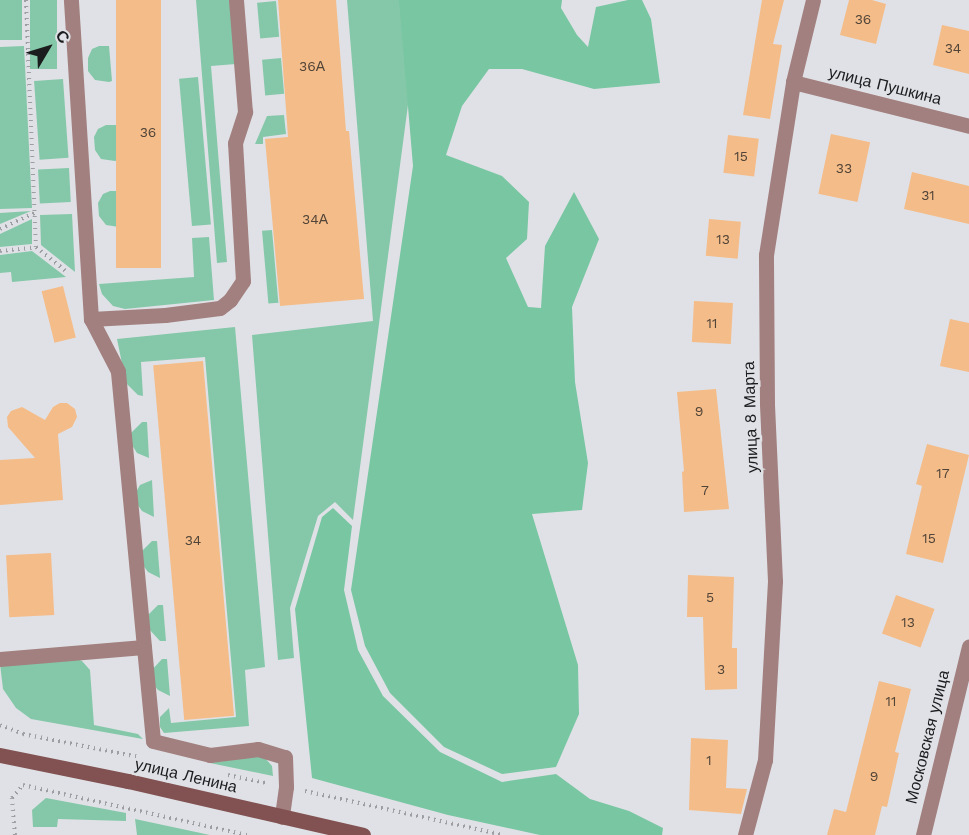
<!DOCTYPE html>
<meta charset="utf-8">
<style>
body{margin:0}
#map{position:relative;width:969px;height:835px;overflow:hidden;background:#e0e1e6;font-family:"Work Sans",sans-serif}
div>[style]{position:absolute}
.green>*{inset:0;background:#85c8a9;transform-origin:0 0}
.forest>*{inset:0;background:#78c6a2}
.building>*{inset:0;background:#f4bc88;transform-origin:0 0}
.path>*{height:4px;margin-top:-2px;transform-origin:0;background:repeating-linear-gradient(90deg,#9d9ea2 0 1.5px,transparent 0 6px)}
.lane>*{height:15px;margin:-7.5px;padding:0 7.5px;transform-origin:7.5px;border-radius:7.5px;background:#a2807f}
.street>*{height:15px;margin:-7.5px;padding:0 7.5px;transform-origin:7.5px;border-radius:7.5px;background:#a2807f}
.secondary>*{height:15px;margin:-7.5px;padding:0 7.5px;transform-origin:7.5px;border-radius:7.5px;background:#815251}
span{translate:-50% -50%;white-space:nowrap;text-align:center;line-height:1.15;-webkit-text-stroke:5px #e0e1e6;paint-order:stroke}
.number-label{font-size:14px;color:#514438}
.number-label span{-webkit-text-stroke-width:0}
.street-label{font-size:16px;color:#1b1c1e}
.north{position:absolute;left:18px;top:18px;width:60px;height:60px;-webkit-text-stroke:4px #e0e1e6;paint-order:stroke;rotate:52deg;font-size:16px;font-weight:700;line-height:24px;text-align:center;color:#1b1c1e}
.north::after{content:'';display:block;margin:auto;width:21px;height:27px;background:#1b1c1e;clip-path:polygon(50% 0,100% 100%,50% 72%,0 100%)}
</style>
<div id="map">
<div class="green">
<div style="left:0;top:0;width:22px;height:40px"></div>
<div style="left:30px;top:0;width:27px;height:69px"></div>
<div style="clip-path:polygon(196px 0,231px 0,236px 64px,211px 66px,227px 262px,217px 263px)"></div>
<div style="clip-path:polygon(347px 0,417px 0,417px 37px,353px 520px,335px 502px,318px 516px,290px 608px,294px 658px,278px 660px,252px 335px,373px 321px)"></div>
<div style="left:276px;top:1px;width:36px;height:19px;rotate:85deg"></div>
<div style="clip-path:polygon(24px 46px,32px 208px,0 209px,0 47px)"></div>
<div style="clip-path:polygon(99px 46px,109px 46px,112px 81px,109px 82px,95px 80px,88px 71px,88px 58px,92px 49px)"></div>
<div style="left:281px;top:58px;width:36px;height:19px;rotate:85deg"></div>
<div style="left:198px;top:77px;width:148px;height:19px;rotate:85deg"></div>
<div style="left:63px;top:79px;width:79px;height:29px;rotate:86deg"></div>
<div style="clip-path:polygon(284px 115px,286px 134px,263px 137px,263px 144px,255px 144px,267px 116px)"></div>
<div style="clip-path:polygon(106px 125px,116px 125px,118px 160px,115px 161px,101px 159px,95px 150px,94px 137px,98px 129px)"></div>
<div style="left:69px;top:168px;width:34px;height:31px;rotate:87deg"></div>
<div style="clip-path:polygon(110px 191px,120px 191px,122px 225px,119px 227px,106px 225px,99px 216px,98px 203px,103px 194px)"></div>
<div style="clip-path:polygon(31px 211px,0 224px,0 213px)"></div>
<div style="clip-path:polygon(72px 214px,75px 272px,41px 245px,40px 215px)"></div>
<div style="clip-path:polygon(32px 219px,32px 244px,0 247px,0 234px)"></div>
<div style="left:272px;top:230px;width:73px;height:10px;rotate:85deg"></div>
<div style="clip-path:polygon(209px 237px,214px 300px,125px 309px,113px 306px,102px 294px,99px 284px,194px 277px,192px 238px)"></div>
<div style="clip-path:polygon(32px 251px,66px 277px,12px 282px,11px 272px,0 273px,0 255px)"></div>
<div style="clip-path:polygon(235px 327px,265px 667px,245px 670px,249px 726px,164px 733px,160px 727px,160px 717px,169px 708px,171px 723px,236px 717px,205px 357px,141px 362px,143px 396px,138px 395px,126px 383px,117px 339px)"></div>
<div style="clip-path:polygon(142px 422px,147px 422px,149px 458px,137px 453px,132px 445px,131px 433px)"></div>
<div style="clip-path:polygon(152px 480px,154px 517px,142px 511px,137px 504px,136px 492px,140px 485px)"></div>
<div style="clip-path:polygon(152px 541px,157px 541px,160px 578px,148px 572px,142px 564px,141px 552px)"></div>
<div style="clip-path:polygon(158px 605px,163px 605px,166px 641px,160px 641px,148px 628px,147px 616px)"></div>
<div style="clip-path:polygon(73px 657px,82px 661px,90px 670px,94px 725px,138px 734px,143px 739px,31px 719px,16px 708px,3px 689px,0 664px)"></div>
<div style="clip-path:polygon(162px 659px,167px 659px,170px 696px,158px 690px,152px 683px,151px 671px)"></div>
<div style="clip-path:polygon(257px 756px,265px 758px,272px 766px,273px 776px,210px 763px)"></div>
<div style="clip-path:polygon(46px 798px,126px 813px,126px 821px,58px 819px,57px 827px,33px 827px,32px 810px)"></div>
<div style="clip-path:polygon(135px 819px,210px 835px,137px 835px)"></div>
</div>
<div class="forest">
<div style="clip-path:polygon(399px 0,562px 0,561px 8px,577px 35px,588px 47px,596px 7px,628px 0,642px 0,651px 19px,660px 83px,594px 89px,522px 69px,489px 69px,462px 106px,446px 155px,502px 176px,529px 202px,527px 239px,506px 258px,528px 307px,541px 308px,545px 246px,574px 192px,599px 239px,572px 307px,575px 382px,588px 463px,582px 510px,532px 514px,578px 665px,579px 714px,556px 767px,502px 774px,444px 747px,390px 693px,365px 646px,351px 590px,413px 166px)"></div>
<div style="clip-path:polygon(333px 508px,352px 526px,344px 590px,358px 650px,383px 696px,440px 752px,502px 782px,556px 774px,590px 799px,629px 811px,663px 828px,662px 835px,540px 835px,448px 815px,312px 778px,295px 609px,322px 517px)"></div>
</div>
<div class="building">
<div style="left:116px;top:0;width:45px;height:268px"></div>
<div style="clip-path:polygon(278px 0,336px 0,346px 131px,349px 131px,364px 299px,280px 306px,265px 139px,288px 137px)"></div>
<div style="clip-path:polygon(762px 0,784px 0,773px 44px,782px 45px,770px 119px,743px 115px)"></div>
<div style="clip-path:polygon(849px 0,872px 0,886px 4px,876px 44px,840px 35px)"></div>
<div style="clip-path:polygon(942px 25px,969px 31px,969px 74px,933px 65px)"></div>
<div style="left:831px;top:134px;width:40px;height:61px;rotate:12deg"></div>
<div style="left:728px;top:135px;width:31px;height:38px;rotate:7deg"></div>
<div style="clip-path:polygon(912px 172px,969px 186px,969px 224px,904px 209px)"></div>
<div style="left:709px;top:219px;width:32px;height:37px;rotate:5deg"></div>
<div style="left:63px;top:286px;width:53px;height:22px;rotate:76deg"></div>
<div style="left:694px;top:301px;width:39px;height:41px;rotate:3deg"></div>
<div style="clip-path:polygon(950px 319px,969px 323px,969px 372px,940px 366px)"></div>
<div style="left:203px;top:361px;width:356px;height:50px;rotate:85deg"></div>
<div style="clip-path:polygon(716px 389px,729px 509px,684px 512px,682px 472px,684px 471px,677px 392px)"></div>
<div style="clip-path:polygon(60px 403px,67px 403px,75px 409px,77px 417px,72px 427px,58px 434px,63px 500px,0 505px,0 460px,35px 458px,8px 427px,7px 417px,11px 411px,22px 407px,45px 420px,53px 407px)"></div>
<div style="clip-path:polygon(927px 444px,969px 455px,943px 563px,906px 554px,922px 486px,916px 484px)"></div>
<div style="left:51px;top:553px;width:62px;height:45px;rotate:87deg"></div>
<div style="clip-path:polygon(688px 575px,734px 577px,732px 648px,737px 648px,737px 689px,705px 690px,703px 617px,687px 617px)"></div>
<div style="left:896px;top:595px;width:41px;height:41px;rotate:20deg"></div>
<div style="clip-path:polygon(879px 681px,911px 689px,895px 752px,899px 753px,887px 807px,882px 806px,875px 835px,827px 835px,834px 809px,846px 812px)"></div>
<div style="clip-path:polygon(691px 738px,728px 740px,726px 788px,747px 789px,741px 814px,689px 810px)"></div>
</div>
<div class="path">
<div style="left:26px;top:0;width:247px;rotate:87.7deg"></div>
<div style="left:36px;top:247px;width:40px;rotate:39deg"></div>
<div style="left:0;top:229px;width:38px;rotate:-25deg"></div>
<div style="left:0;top:251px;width:36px;rotate:-6deg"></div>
<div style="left:0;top:725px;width:25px;rotate:21deg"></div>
<div style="left:23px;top:734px;width:118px;rotate:11.2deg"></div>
<div style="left:228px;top:775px;width:38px;rotate:12deg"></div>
<div style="left:305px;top:791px;width:203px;rotate:12.5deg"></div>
<div style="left:15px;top:835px;width:37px;rotate:-95deg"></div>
<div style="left:12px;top:798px;width:17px;rotate:-50deg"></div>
<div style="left:23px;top:785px;width:230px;rotate:12.6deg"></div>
</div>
<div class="lane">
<div style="left:91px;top:319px;width:74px;rotate:-3.1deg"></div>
<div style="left:165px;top:315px;width:55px;rotate:-7.3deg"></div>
<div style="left:220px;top:308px;width:13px;rotate:-39deg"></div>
<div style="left:230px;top:300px;width:23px;rotate:-56deg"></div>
<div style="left:243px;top:281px;width:138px;rotate:-93.3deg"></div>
<div style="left:235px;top:143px;width:33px;rotate:-72deg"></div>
<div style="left:245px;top:112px;width:112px;rotate:-94.6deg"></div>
<div style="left:144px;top:647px;width:94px;rotate:84.5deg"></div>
<div style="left:153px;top:741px;width:59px;rotate:13.8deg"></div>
<div style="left:210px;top:755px;width:48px;rotate:-7.1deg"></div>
<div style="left:258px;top:749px;width:28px;rotate:17deg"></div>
<div style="left:285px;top:757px;width:30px;rotate:88deg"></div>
<div style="left:286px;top:787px;width:30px;rotate:98deg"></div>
<div style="left:0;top:659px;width:144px;rotate:-4.8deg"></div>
<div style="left:144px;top:647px;width:277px;rotate:-95.4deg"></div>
<div style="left:118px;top:371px;width:59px;rotate:-117.4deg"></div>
<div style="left:91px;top:319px;width:320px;rotate:-93.6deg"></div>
</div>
<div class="street">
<div style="left:793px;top:82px;width:181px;rotate:14deg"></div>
<div style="left:745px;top:835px;width:78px;rotate:-75.1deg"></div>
<div style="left:765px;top:760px;width:179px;rotate:-86.8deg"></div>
<div style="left:775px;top:581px;width:177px;rotate:-92.6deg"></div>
<div style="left:767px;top:404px;width:149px;rotate:-90.4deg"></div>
<div style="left:766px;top:255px;width:175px;rotate:-81.1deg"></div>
<div style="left:793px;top:82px;width:84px;rotate:-76.3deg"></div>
<div style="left:923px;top:835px;width:194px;rotate:-76.3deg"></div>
</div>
<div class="secondary">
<div style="left:0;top:755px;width:131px;rotate:11.5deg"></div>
<div style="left:128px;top:781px;width:241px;rotate:12.9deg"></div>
</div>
<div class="number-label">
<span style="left:863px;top:19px">36</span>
<span style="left:953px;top:48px">34</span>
<span style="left:312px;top:66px">36А</span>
<span style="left:148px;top:132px">36</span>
<span style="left:741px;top:156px">15</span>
<span style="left:844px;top:168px">33</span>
<span style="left:928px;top:195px">31</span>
<span style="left:315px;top:219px">34А</span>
<span style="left:723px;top:239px">13</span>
<span style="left:712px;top:323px">11</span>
<span style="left:699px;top:411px">9</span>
<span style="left:943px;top:473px">17</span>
<span style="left:705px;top:490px">7</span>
<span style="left:929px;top:538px">15</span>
<span style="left:193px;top:540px">34</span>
<span style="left:710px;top:597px">5</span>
<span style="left:908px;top:622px">13</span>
<span style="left:721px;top:669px">3</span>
<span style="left:891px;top:701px">11</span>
<span style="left:709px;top:760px">1</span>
<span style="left:874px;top:776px">9</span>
</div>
<div class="street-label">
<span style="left:885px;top:86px;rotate:14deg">улица Пушкина</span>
<span style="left:751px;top:417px;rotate:-92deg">улица 8 Марта</span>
<span style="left:928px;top:737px;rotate:-76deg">Московская улица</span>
<span style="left:186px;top:776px;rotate:13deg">улица Ленина</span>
</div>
<div class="north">С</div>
</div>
